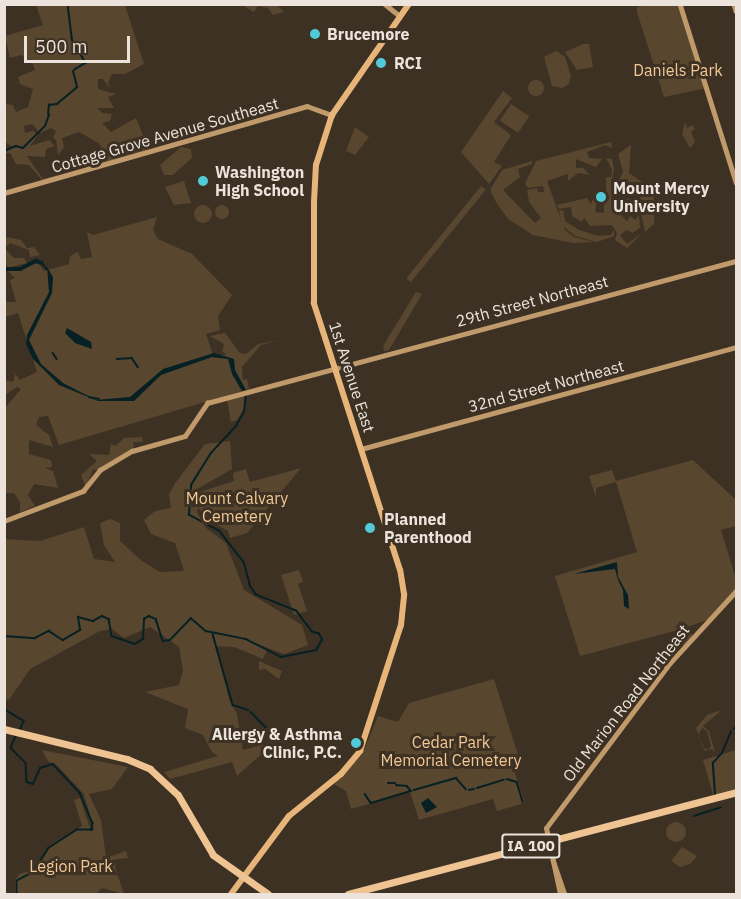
<!DOCTYPE html>
<style>
body{margin:0}
#map{position:relative;width:741px;height:899px;overflow:hidden;background:#3d3124;font-family:"IBM Plex Sans",sans-serif}
div>[style]{position:absolute}
.green>*{inset:0;background:#58462f;transform-origin:0 0}
.round{border-radius:50%}
.water>*{inset:0;background:#062023}
.stream>*{height:1.5px;margin:-0.75px;padding:0 0.75px;transform-origin:0.75px;border-radius:0.75px;background:#062023}
.river>*{height:4px;margin:-2px;padding:0 2px;transform-origin:2px;border-radius:2px;background:#062023}
.secondary>*{height:4.5px;margin:-2.25px;padding:0 2.25px;transform-origin:2.25px;border-radius:2.25px;background:#c09a6b}
.primary>*{height:6px;margin:-3px;padding:0 3px;transform-origin:3px;border-radius:3px;background:#e7b579}
.trunk>*{height:7px;margin:-3.5px;padding:0 3.5px;transform-origin:3.5px;border-radius:3.5px;background:#f0c492}
.dots>*{width:16px;height:16px;translate:-50% -50%;box-sizing:border-box;border:3px solid #3d3124;border-radius:50%}
span{translate:-50% -50%;white-space:nowrap;text-align:center;line-height:1.15;-webkit-text-stroke:6px #3d3124;paint-order:stroke}
.shield-label span{padding:2px 4px;background:#3d3124;border:2px solid;border-radius:4px;-webkit-text-stroke-width:0}
.shield-label{font-size:15px;color:#ece4dc;font-weight:700}
.poi-label{font-size:16px;color:#ece4dc;font-weight:700}
.left{translate:0 -50%;text-align:left}
.right{translate:-100% -50%;text-align:right}
.park-label{font-size:16px;color:#f3c894}
.street-label{font-size:16px;color:#ece4dc}
.frame{position:absolute;inset:0;border:6px solid #ece4dc;pointer-events:none}
.scale{position:absolute;left:24px;top:36px;width:106px;height:27px;box-sizing:border-box;border:3px solid #ece4dc;border-top:0;padding-left:8px;font-size:18px;line-height:21px;white-space:nowrap;color:#ece4dc;-webkit-text-stroke:4px #3d3124;paint-order:stroke}
</style>
<div id="map">
<div class="green">
<div style="clip-path:polygon(36px 5px,125px 5px,144px 64px,125px 74px,112px 74px,108px 83px,111px 90px,103px 79px,98px 79px,98px 89px,116px 94px,108px 97px,114px 108px,97px 108px,102px 113px,112px 114px,110px 121px,102px 123px,111px 132px,136px 118px,149px 150px,103px 163px,100px 144px,79px 132px,62px 138px,64px 147px,58px 155px,56px 140px,53px 138px,56px 131px,51px 128px,40px 133px,32px 124px,24px 126px,25px 133px,33px 131px,38px 135px,30px 146px,49px 140px,55px 146px,46px 149px,45px 157px,27px 156px,43px 179px,58px 175px,43px 181px,29px 165px,16px 164px,10px 153px,5px 153px,13px 147px,5px 142px,4px 104px,13px 105px,16px 112px,28px 107px,33px 89px,20px 84px,18px 77px,35px 70px,31px 59px,27px 61px,22px 55px,10px 58px,5px 36px,43px 25px)"></div>
<div style="clip-path:polygon(242px 5px,277px 5px,284px 12px,273px 15px,268px 8px,258px 6px,254px 12px)"></div>
<div style="clip-path:polygon(647px 5px,679px 5px,707px 88px,664px 97px,637px 12px,637px 7px)"></div>
<div style="clip-path:polygon(583px 44px,589px 44px,593px 67px,577px 70px,565px 52px)"></div>
<div style="clip-path:polygon(556px 51px,565px 57px,571px 76px,569px 84px,562px 88px,552px 86px,544px 57px)"></div>
<div class="round" style="left:528px;top:80px;width:16px;height:16px"></div>
<div style="clip-path:polygon(503px 91px,512px 98px,494px 122px,511px 135px,494px 162px,502px 166px,489px 184px,461px 152px)"></div>
<div style="left:511px;top:104px;width:22px;height:20px;rotate:34deg"></div>
<div style="clip-path:polygon(685px 122px,687px 128px,693px 125px,695px 129px,691px 132px,695px 142px,690px 148px,682px 134px)"></div>
<div style="clip-path:polygon(355px 127px,369px 137px,355px 155px,346px 151px)"></div>
<div style="clip-path:polygon(611px 142px,612px 148px,605px 145px,587px 152px,589px 158px,602px 159px,596px 167px,576px 159px,576px 168px,583px 168px,590px 175px,578px 173px,568px 181px,568px 174px,547px 181px,565px 230px,574px 237px,594px 242px,573px 243px,533px 235px,508px 219px,496px 202px,490px 190px,502px 170px,532px 161px,532px 164px,518px 169px,520px 177px,503px 190px,535px 223px,541px 218px,529px 202px,527px 190px,537px 188px,538px 192px,544px 192px,543px 186px,528px 188px,525px 184px,536px 161px)"></div>
<div style="clip-path:polygon(631px 145px,629px 173px,653px 189px,654px 201px,642px 202px,640px 197px,626px 193px,627px 188px,616px 188px,622px 198px,640px 202px,628px 203px,620px 214px,627px 221px,630px 216px,635px 220px,639px 215px,640px 228px,632px 233px,627px 230px,620px 235px,627px 244px,642px 233px,627px 248px,615px 240px,617px 233px,612px 225px,590px 226px,584px 218px,582px 222px,572px 216px,571px 207px,559px 209px,557px 205px,587px 198px,591px 204px,593px 199px,597px 201px,595px 212px,604px 213px,604px 205px,598px 201px,601px 195px,606px 197px,606px 177px,611px 177px,612px 170px,606px 158px,612px 159px,614px 169px,611px 185px,615px 188px,623px 172px,618px 154px)"></div>
<div style="clip-path:polygon(181px 147px,191px 149px,192px 158px,173px 175px,164px 175px,160px 165px)"></div>
<div style="clip-path:polygon(184px 181px,191px 203px,174px 205px,165px 187px)"></div>
<div style="left:481px;top:186px;width:6px;height:119px;rotate:39deg"></div>
<div style="clip-path:polygon(654px 203px,654px 224px,645px 232px,641px 213px)"></div>
<div class="round" style="left:215px;top:205px;width:14px;height:14px"></div>
<div class="round" style="left:194px;top:205px;width:18px;height:18px"></div>
<div style="clip-path:polygon(563px 210px,565px 221px,579px 230px,598px 236px,611px 235px,614px 230px,614px 236px,597px 242px,575px 236px,563px 226px,559px 211px)"></div>
<div style="clip-path:polygon(157px 217px,153px 230px,158px 239px,192px 254px,232px 295px,218px 316px,220px 330px,206px 334px,214px 358px,227px 354px,222px 352px,224px 344px,210px 336px,225px 333px,240px 353px,246px 354px,258px 344px,280px 340px,261px 345px,242px 367px,243px 380px,247px 379px,249px 389px,59px 445px,48px 416px,39px 417px,36px 425px,49px 435px,53px 447px,29px 440px,29px 454px,51px 460px,52px 467px,45px 468px,53px 471px,58px 488px,34px 484px,28px 495px,35px 506px,20px 512px,20px 502px,14px 493px,6px 493px,5px 499px,4px 409px,21px 389px,17px 387px,5px 395px,4px 380px,13px 382px,15px 373px,8px 365px,20px 380px,37px 372px,18px 313px,5px 317px,5px 302px,16px 302px,10px 280px,15px 278px,8px 271px,38px 263px,44px 271px,69px 264px,70px 256px,78px 252px,81px 259px,92px 257px,87px 232px,93px 235px)"></div>
<div style="clip-path:polygon(7px 237px,21px 240px,27px 248px,34px 247px,40px 255px,30px 257px,29px 250px,10px 243px,8px 246px,4px 243px)"></div>
<div style="clip-path:polygon(4px 248px,14px 258px,24px 258px,27px 263px,7px 268px)"></div>
<div style="clip-path:polygon(416px 292px,422px 294px,389px 350px,384px 351px,383px 346px)"></div>
<div style="clip-path:polygon(244px 395px,244px 408px,237px 420px,231px 422px,227px 400px)"></div>
<div style="clip-path:polygon(142px 437px,143px 442px,133px 442px,134px 447px,97px 471px,93px 469px,86px 488px,81px 475px,97px 461px,89px 454px,109px 455px,111px 444px,116px 446px,124px 438px)"></div>
<div style="clip-path:polygon(230px 441px,232px 469px,197px 489px,198px 498px,200px 492px,234px 481px,233px 473px,246px 469px,250px 482px,301px 468px,247px 533px,230px 538px,228px 531px,206px 519px,198px 507px,197px 512px,206px 528px,226px 543px,244px 590px,302px 625px,308px 645px,284px 654px,246px 640px,267px 650px,263px 659px,234px 647px,215px 646px,230px 701px,237px 714px,243px 750px,276px 741px,237px 776px,232px 762px,170px 779px,164px 772px,218px 756px,212px 752px,203px 735px,185px 728px,188px 709px,145px 692px,179px 685px,183px 671px,179px 647px,150px 627px,124px 638px,112px 629px,100px 631px,30px 669px,9px 700px,5px 699px,4px 539px,40px 541px,84px 527px,94px 559px,115px 562px,104px 545px,100px 523px,110px 519px,120px 523px,120px 541px,142px 561px,160px 572px,184px 571px,175px 543px,151px 534px,144px 520px,155px 511px,171px 508px,169px 494px,176px 482px,205px 444px)"></div>
<div style="clip-path:polygon(693px 460px,736px 500px,736px 526px,721px 530px,736px 579px,736px 591px,710px 619px,690px 626px,693px 638px,684px 647px,678px 630px,580px 656px,555px 576px,637px 552px,616px 482px,596px 488px,596px 497px,589px 476px,612px 470px,616px 481px)"></div>
<div style="clip-path:polygon(299px 570px,303px 582px,298px 584px,307px 611px,294px 615px,281px 575px)"></div>
<div style="clip-path:polygon(259px 661px,282px 671px,279px 679px,265px 669px,259px 670px)"></div>
<div style="clip-path:polygon(494px 679px,520px 761px,512px 764px,525px 803px,497px 811px,493px 799px,419px 820px,410px 792px,351px 809px,346px 791px,332px 783px,362px 755px,378px 716px,398px 722px,409px 703px)"></div>
<div style="clip-path:polygon(evenodd,722px 710px,703px 726px,709px 731px,715px 753px,712px 749px,705px 751px,696px 728px,707px 715px,722px 710px,702px 728px,707px 731px,711px 746px,708px 750px,702px 747px,699px 733px,702px 728px)"></div>
<div style="clip-path:polygon(42px 750px,128px 767px,112px 789px,89px 794px,101px 820px,106px 858px,126px 851px,128px 858px,116px 859px,115px 867px,124px 894px,102px 888px,96px 894px,15px 894px,15px 880px,19px 874px,33px 870px,50px 845px,82px 826px,74px 800px,80px 798px,91px 831px,94px 830px,84px 794px,57px 765px,48px 761px)"></div>
<div style="clip-path:polygon(736px 750px,736px 792px,714px 798px,703px 760px)"></div>
<div class="round" style="left:666px;top:822px;width:20px;height:20px"></div>
<div style="clip-path:polygon(682px 847px,697px 856px,690px 864px,680px 867px,671px 861px)"></div>
</div>
<div class="water">
<div style="clip-path:polygon(47px 267px,53px 277px,52px 293px,29px 340px,41px 364px,63px 383px,96px 400px,130px 397px,163px 369px,214px 353px,234px 359px,235px 370px,246px 390px,242px 391px,232px 374px,228px 359px,212px 357px,161px 375px,134px 401px,98px 401px,59px 385px,33px 359px,26px 344px,27px 335px,49px 292px)"></div>
<div style="clip-path:polygon(67px 328px,91px 342px,92px 349px,75px 343px,65px 333px)"></div>
<div style="clip-path:polygon(617px 562px,618px 577px,628px 595px,629px 609px,624px 606px,623px 590px,618px 580px,615px 569px,574px 574px)"></div>
<div style="clip-path:polygon(428px 798px,437px 807px,426px 813px,421px 803px)"></div>
</div>
<div class="stream">
<div style="left:68px;top:4px;width:35px;rotate:83deg"></div>
<div style="left:72px;top:39px;width:28px;rotate:60deg"></div>
<div style="left:86px;top:63px;width:13px;rotate:148deg"></div>
<div style="left:48px;top:114px;width:9px;rotate:-84deg"></div>
<div style="left:49px;top:105px;width:8px;rotate:-7deg"></div>
<div style="left:57px;top:104px;width:26px;rotate:-40deg"></div>
<div style="left:77px;top:87px;width:16px;rotate:-104deg"></div>
<div style="left:4px;top:151px;width:13px;rotate:-23deg"></div>
<div style="left:16px;top:146px;width:7px;rotate:16deg"></div>
<div style="left:23px;top:148px;width:31px;rotate:-45deg"></div>
<div style="left:45px;top:126px;width:12px;rotate:-70deg"></div>
<div style="left:42px;top:263px;width:8px;rotate:50deg"></div>
<div style="left:53px;top:353px;width:7px;rotate:56deg"></div>
<div style="left:117px;top:359px;width:15px;rotate:-4deg"></div>
<div style="left:132px;top:358px;width:11px;rotate:56deg"></div>
<div style="left:89px;top:397px;width:10px;rotate:11deg"></div>
<div style="left:213px;top:634px;width:74px;rotate:74.3deg"></div>
<div style="left:233px;top:705px;width:16px;rotate:18deg"></div>
<div style="left:4px;top:636px;width:31px;rotate:4deg"></div>
<div style="left:35px;top:638px;width:16px;rotate:-27deg"></div>
<div style="left:49px;top:631px;width:17px;rotate:33deg"></div>
<div style="left:63px;top:640px;width:20px;rotate:-30deg"></div>
<div style="left:80px;top:630px;width:13px;rotate:-99deg"></div>
<div style="left:78px;top:617px;width:16px;rotate:15deg"></div>
<div style="left:93px;top:621px;width:10px;rotate:-29deg"></div>
<div style="left:102px;top:616px;width:8px;rotate:23deg"></div>
<div style="left:109px;top:619px;width:17px;rotate:80deg"></div>
<div style="left:112px;top:636px;width:24px;rotate:19deg"></div>
<div style="left:135px;top:644px;width:9px;rotate:-32deg"></div>
<div style="left:143px;top:639px;width:20px;rotate:-87deg"></div>
<div style="left:144px;top:619px;width:6px;rotate:-31deg"></div>
<div style="left:149px;top:616px;width:8px;rotate:23deg"></div>
<div style="left:156px;top:619px;width:23px;rotate:72deg"></div>
<div style="left:163px;top:641px;width:7px;rotate:-8deg"></div>
<div style="left:170px;top:640px;width:30px;rotate:-46deg"></div>
<div style="left:191px;top:618px;width:20px;rotate:41deg"></div>
<div style="left:206px;top:631px;width:41px;rotate:11.3deg"></div>
<div style="left:246px;top:639px;width:39px;rotate:27deg"></div>
<div style="left:281px;top:657px;width:36px;rotate:-11deg"></div>
<div style="left:316px;top:650px;width:12px;rotate:-59deg"></div>
<div style="left:322px;top:640px;width:7px;rotate:-117deg"></div>
<div style="left:319px;top:634px;width:7px;rotate:-164deg"></div>
<div style="left:312px;top:632px;width:26px;rotate:-127deg"></div>
<div style="left:296px;top:611px;width:43px;rotate:-158.2deg"></div>
<div style="left:256px;top:595px;width:11px;rotate:-124deg"></div>
<div style="left:250px;top:586px;width:24px;rotate:-105deg"></div>
<div style="left:244px;top:563px;width:41px;rotate:-128deg"></div>
<div style="left:219px;top:531px;width:34px;rotate:-152deg"></div>
<div style="left:189px;top:515px;width:30px;rotate:-86deg"></div>
<div style="left:191px;top:485px;width:38px;rotate:-58deg"></div>
<div style="left:211px;top:453px;width:37px;rotate:-47deg"></div>
<div style="left:236px;top:426px;width:16px;rotate:-60deg"></div>
<div style="left:244px;top:412px;width:18px;rotate:-84deg"></div>
<div style="left:4px;top:709px;width:23px;rotate:31deg"></div>
<div style="left:24px;top:721px;width:11px;rotate:112deg"></div>
<div style="left:251px;top:712px;width:35px;rotate:46deg"></div>
<div style="left:275px;top:737px;width:20px;rotate:11deg"></div>
<div style="left:734px;top:729px;width:4px;rotate:-56deg"></div>
<div style="left:17px;top:734px;width:15px;rotate:113deg"></div>
<div style="left:11px;top:748px;width:21px;rotate:45deg"></div>
<div style="left:26px;top:763px;width:19px;rotate:87deg"></div>
<div style="left:27px;top:782px;width:6px;rotate:18deg"></div>
<div style="left:33px;top:784px;width:17px;rotate:-66deg"></div>
<div style="left:40px;top:768px;width:14px;rotate:-17deg"></div>
<div style="left:53px;top:764px;width:40px;rotate:47deg"></div>
<div style="left:80px;top:793px;width:33px;rotate:67deg"></div>
<div style="left:93px;top:823px;width:7px;rotate:98deg"></div>
<div style="left:92px;top:830px;width:15px;rotate:180deg"></div>
<div style="left:77px;top:830px;width:33px;rotate:147deg"></div>
<div style="left:49px;top:848px;width:28px;rotate:122deg"></div>
<div style="left:34px;top:872px;width:19px;rotate:152deg"></div>
<div style="left:17px;top:881px;width:13px;rotate:90deg"></div>
<div style="left:507px;top:779px;width:10px;rotate:17deg"></div>
<div style="left:517px;top:782px;width:21px;rotate:73deg"></div>
<div style="left:388px;top:783px;width:7px"></div>
<div style="left:396px;top:785px;width:11px;rotate:5deg"></div>
<div style="left:407px;top:786px;width:6px;rotate:51deg"></div>
<div style="left:477px;top:788px;width:28px;rotate:-17deg"></div>
<div style="left:414px;top:790px;width:44px;rotate:-15.9deg"></div>
<div style="left:456px;top:778px;width:15px;rotate:48deg"></div>
<div style="left:469px;top:790px;width:5px;rotate:-11deg"></div>
<div style="left:365px;top:794px;width:11px;rotate:56deg"></div>
<div style="left:371px;top:803px;width:42px;rotate:-16.7deg"></div>
<div style="left:715px;top:795px;width:32px;rotate:-94deg"></div>
<div style="left:713px;top:763px;width:13px;rotate:-48deg"></div>
<div style="left:722px;top:753px;width:23px;rotate:-67deg"></div>
<div style="left:694px;top:816px;width:28px;rotate:-18deg"></div>
</div>
<div class="river">
<div style="left:4px;top:269px;width:16px"></div>
<div style="left:20px;top:269px;width:18px;rotate:-27deg"></div>
<div style="left:36px;top:261px;width:6px;rotate:18deg"></div>
</div>
<div class="secondary">
<div style="left:385px;top:4px;width:19px;rotate:39deg"></div>
<div style="left:680px;top:4px;width:187px;rotate:72.5deg"></div>
<div style="left:734px;top:4px;width:7px;rotate:74deg"></div>
<div style="left:4px;top:193px;width:315px;rotate:-16deg"></div>
<div style="left:307px;top:106px;width:27px;rotate:20deg"></div>
<div style="left:361px;top:449px;width:389px;rotate:-15.2deg"></div>
<div style="left:4px;top:521px;width:85px;rotate:-20.8deg"></div>
<div style="left:83px;top:491px;width:27px;rotate:-51deg"></div>
<div style="left:100px;top:470px;width:37px;rotate:-31deg"></div>
<div style="left:132px;top:451px;width:55px;rotate:-15.8deg"></div>
<div style="left:185px;top:436px;width:40px;rotate:-56deg"></div>
<div style="left:207px;top:403px;width:548px;rotate:-15.03deg"></div>
<div style="left:553px;top:860px;width:36px;rotate:71deg"></div>
<div style="left:560px;top:894px;width:67px;rotate:-102deg"></div>
<div style="left:546px;top:828px;width:206px;rotate:-53.1deg"></div>
<div style="left:670px;top:663px;width:98px;rotate:-47.5deg"></div>
</div>
<div class="primary">
<div style="left:231px;top:894px;width:97px;rotate:-53.4deg"></div>
<div style="left:289px;top:816px;width:67px;rotate:-38.9deg"></div>
<div style="left:341px;top:774px;width:30px;rotate:-50deg"></div>
<div style="left:360px;top:751px;width:133px;rotate:-72deg"></div>
<div style="left:401px;top:625px;width:31px;rotate:-84deg"></div>
<div style="left:404px;top:594px;width:24px;rotate:-99deg"></div>
<div style="left:400px;top:570px;width:281px;rotate:-107.9deg"></div>
<div style="left:314px;top:303px;width:101px;rotate:-90deg"></div>
<div style="left:314px;top:202px;width:37px;rotate:-87deg"></div>
<div style="left:316px;top:165px;width:52px;rotate:-72.3deg"></div>
<div style="left:332px;top:115px;width:135px;rotate:-55.3deg"></div>
</div>
<div class="trunk">
<div style="left:4px;top:729px;width:127px;rotate:13.7deg"></div>
<div style="left:127px;top:759px;width:25px;rotate:23deg"></div>
<div style="left:150px;top:769px;width:38px;rotate:43deg"></div>
<div style="left:178px;top:795px;width:69px;rotate:59.7deg"></div>
<div style="left:213px;top:855px;width:67px;rotate:35.3deg"></div>
<div style="left:348px;top:894px;width:401px;rotate:-14.7deg"></div>
</div>
<div class="dots">
<div style="left:315px;top:34px;background:#52cbd9"></div>
<div style="left:381px;top:63px;background:#52cbd9"></div>
<div style="left:203px;top:181px;background:#52cbd9"></div>
<div style="left:601px;top:197px;background:#52cbd9"></div>
<div style="left:370px;top:528px;background:#52cbd9"></div>
<div style="left:356px;top:743px;background:#52cbd9"></div>
</div>
<div class="shield-label">
<span style="left:531px;top:846px">IA 100</span>
</div>
<div class="poi-label">
<span class="left" style="left:327px;top:34px">Brucemore</span>
<span class="left" style="left:394px;top:63px">RCI</span>
<span class="left" style="left:215px;top:181px">Washington<br>High School</span>
<span class="left" style="left:613px;top:197px">Mount Mercy<br>University</span>
<span class="left" style="left:384px;top:528px">Planned<br>Parenthood</span>
<span class="right" style="left:342px;top:743px">Allergy &amp; Asthma<br>Clinic, P.C.</span>
</div>
<div class="park-label">
<span style="left:678px;top:70px">Daniels Park</span>
<span style="left:237px;top:507px">Mount Calvary<br>Cemetery</span>
<span style="left:451px;top:751px">Cedar Park<br>Memorial Cemetery</span>
<span style="left:71px;top:866px">Legion Park</span>
</div>
<div class="street-label">
<span style="left:165px;top:135px;rotate:-16deg">Cottage Grove Avenue Southeast</span>
<span style="left:532px;top:301px;rotate:-15deg">29th Street Northeast</span>
<span style="left:352px;top:377px;rotate:72deg">1st Avenue East</span>
<span style="left:546px;top:386px;rotate:-15deg">32nd Street Northeast</span>
<span style="left:626px;top:703px;rotate:-52deg">Old Marion Road Northeast</span>
</div>
<div class="frame"></div>
<div class="scale">500 m</div>
</div>
